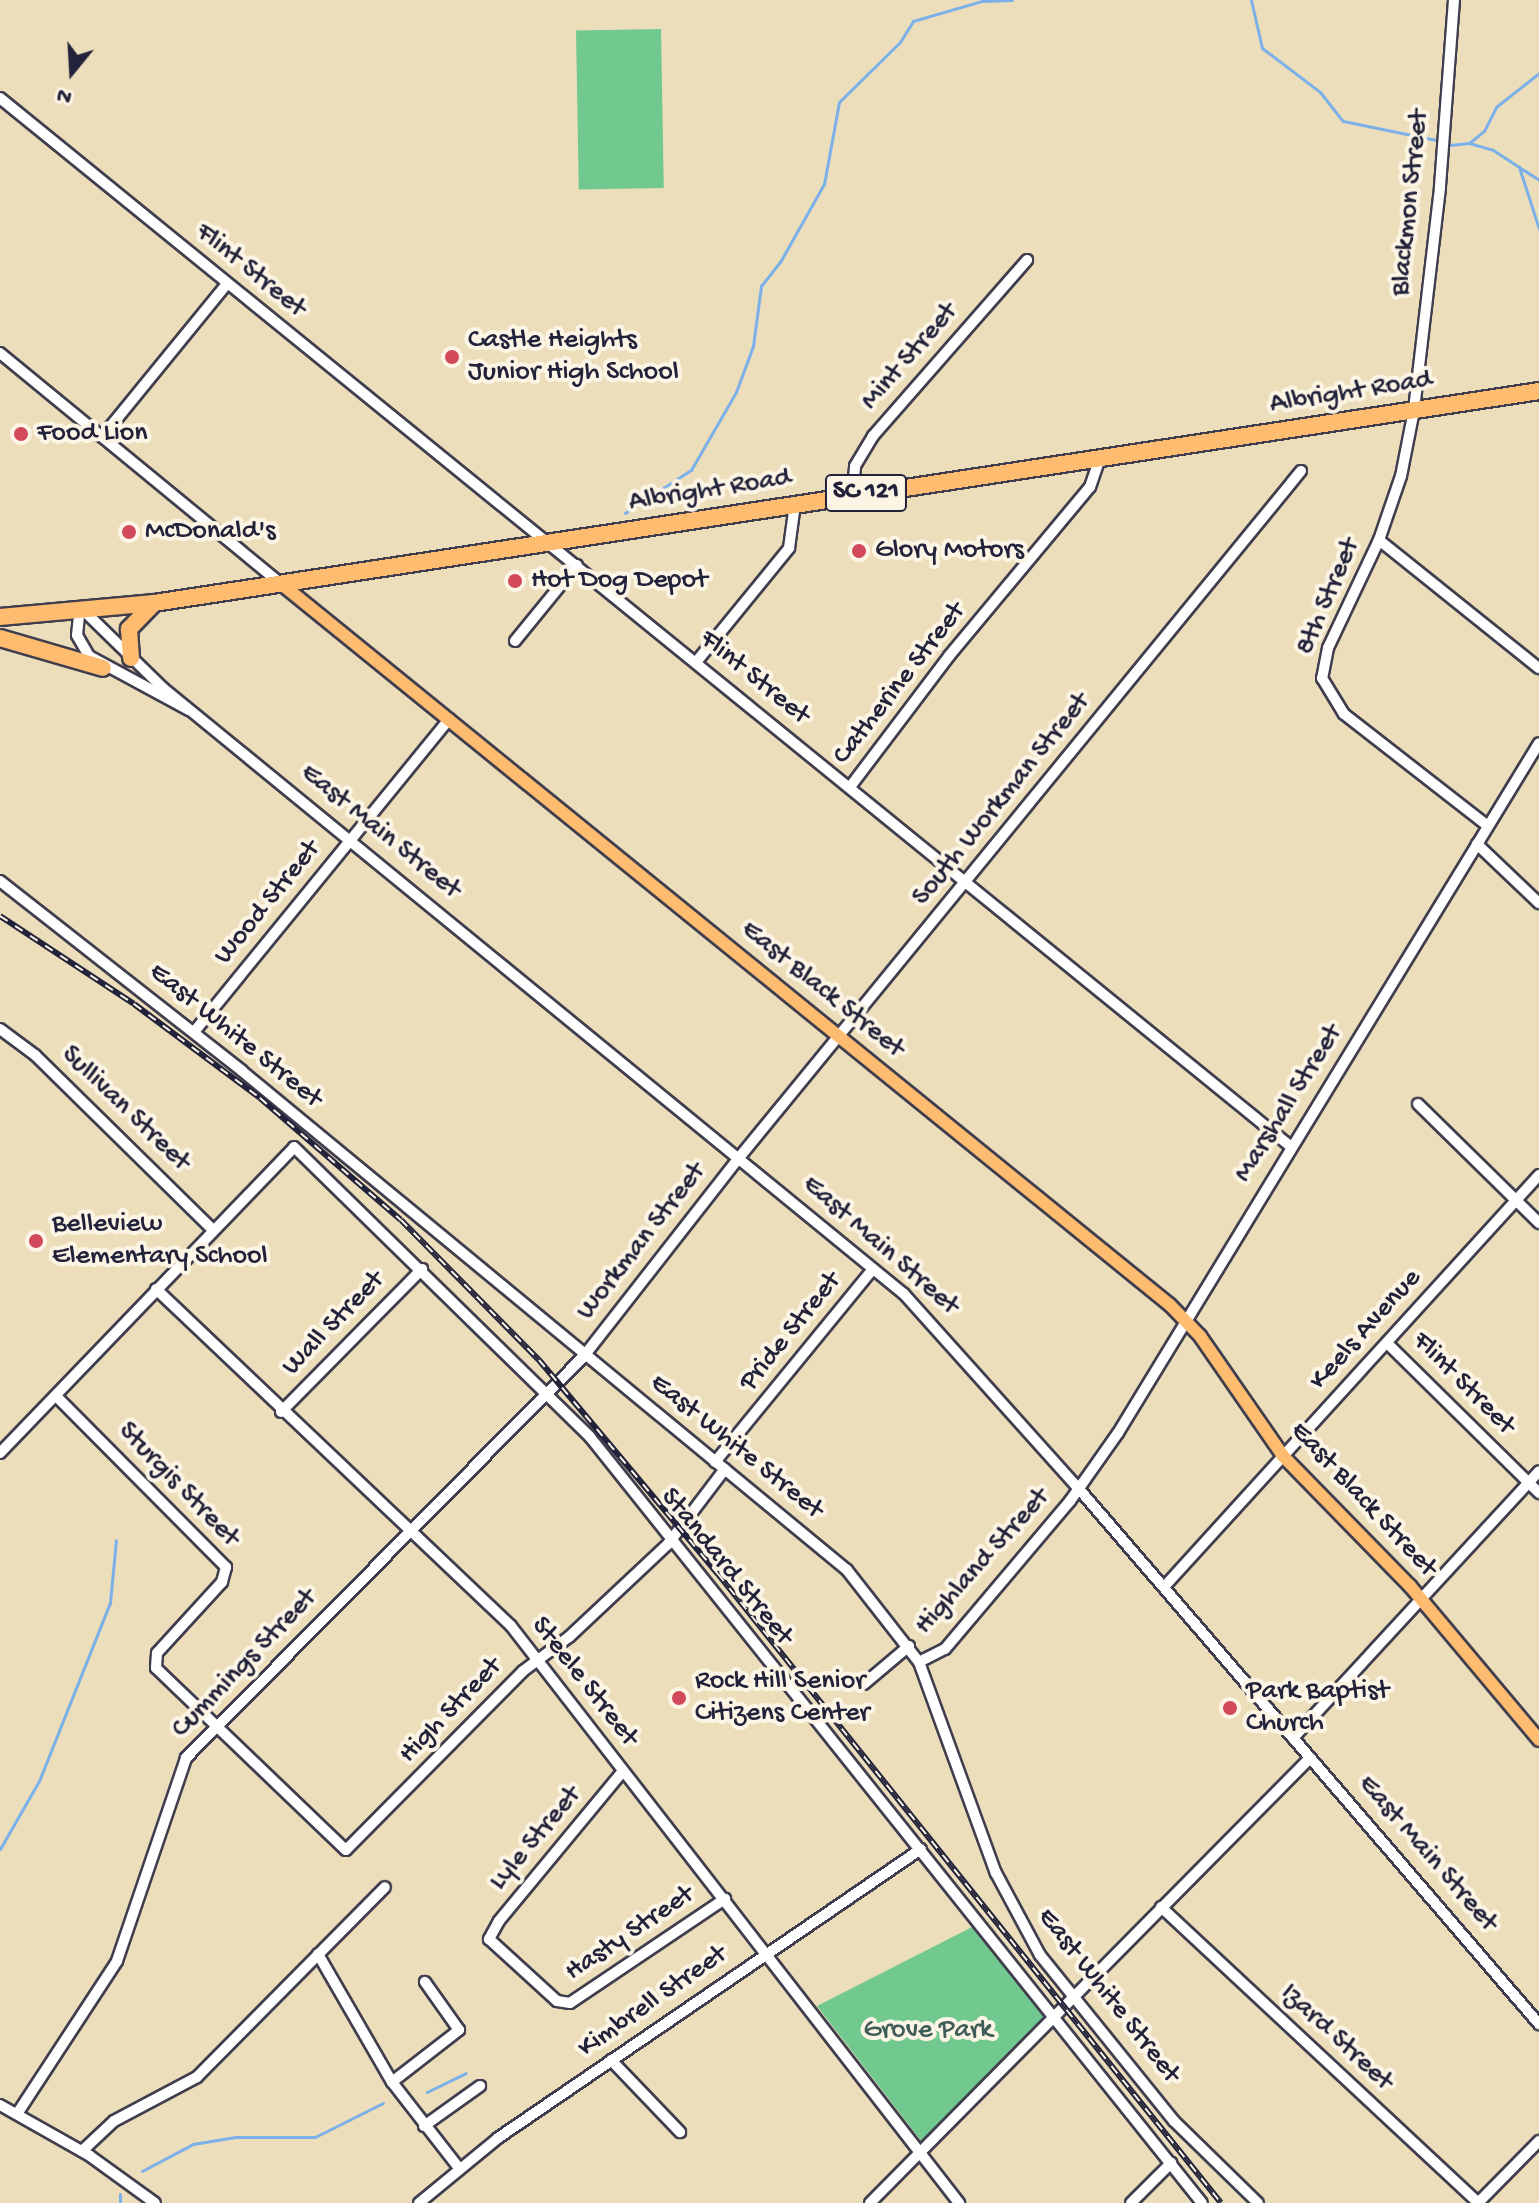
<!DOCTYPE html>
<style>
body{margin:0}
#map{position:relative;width:1539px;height:2203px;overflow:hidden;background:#eddebb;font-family:"Gochi Hand",sans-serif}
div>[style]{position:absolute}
.green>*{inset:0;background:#72c98f;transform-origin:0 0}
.stream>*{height:3px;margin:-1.5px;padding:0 1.5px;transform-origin:1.5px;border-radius:1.5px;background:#7bb0e9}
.roads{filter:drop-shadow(2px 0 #403e4e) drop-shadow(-2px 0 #403e4e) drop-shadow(0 2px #403e4e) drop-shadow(0 -2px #403e4e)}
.minor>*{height:10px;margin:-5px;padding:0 5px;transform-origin:5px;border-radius:5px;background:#fff}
.major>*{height:12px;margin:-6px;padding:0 6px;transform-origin:6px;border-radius:6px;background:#fdbc6f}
.highway>*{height:16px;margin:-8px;padding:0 8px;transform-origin:8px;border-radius:8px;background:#fdbc6f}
.rail>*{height:6px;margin-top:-3px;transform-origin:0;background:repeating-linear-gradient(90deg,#fcf5e5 0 9px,#22223b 0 18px);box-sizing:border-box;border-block:2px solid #22223b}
.dots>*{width:22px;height:22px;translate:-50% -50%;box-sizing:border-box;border:4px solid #fcf5e5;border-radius:50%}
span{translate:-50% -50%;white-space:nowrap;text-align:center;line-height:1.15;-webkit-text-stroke:8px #fcf5e5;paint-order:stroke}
.shield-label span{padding:2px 6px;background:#fcf5e5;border:2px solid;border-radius:6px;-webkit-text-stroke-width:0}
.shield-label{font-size:26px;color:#22223b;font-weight:700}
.street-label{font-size:28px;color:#22223b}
.poi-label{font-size:28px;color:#22223b}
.left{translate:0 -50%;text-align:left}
.park-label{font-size:28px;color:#3e5c58}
.north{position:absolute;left:32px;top:32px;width:80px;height:80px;-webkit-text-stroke:6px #fcf5e5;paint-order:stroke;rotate:198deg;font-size:22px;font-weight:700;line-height:32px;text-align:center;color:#22223b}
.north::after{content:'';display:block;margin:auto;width:28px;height:36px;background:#22223b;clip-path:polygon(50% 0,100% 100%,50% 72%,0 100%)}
</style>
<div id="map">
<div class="green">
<div style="left:661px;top:29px;width:159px;height:85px;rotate:89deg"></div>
<div style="clip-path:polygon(976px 1925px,1045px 2017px,922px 2142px,817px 2006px)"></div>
</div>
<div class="stream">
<div style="left:1251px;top:0;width:49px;rotate:77.1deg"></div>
<div style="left:1262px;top:48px;width:73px;rotate:37.2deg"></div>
<div style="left:1320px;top:92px;width:37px;rotate:52deg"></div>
<div style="left:1343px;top:121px;width:95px;rotate:11.5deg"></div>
<div style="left:1469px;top:143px;width:19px;rotate:-39deg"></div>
<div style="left:1484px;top:131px;width:27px;rotate:-63deg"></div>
<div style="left:1496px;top:107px;width:55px;rotate:-38.3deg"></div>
<div style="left:1450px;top:145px;width:19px;rotate:-6deg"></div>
<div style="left:1469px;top:143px;width:25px;rotate:16deg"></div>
<div style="left:1493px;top:150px;width:55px;rotate:33.1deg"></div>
<div style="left:1519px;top:167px;width:65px;rotate:72.1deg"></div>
<div style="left:625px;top:513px;width:79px;rotate:-33.1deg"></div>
<div style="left:691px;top:470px;width:90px;rotate:-60deg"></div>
<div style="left:736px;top:392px;width:49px;rotate:-69.7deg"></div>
<div style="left:753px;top:346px;width:61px;rotate:-82.4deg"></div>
<div style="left:761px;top:286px;width:31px;rotate:-52deg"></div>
<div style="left:780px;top:262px;width:90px;rotate:-60.6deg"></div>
<div style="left:824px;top:184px;width:83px;rotate:-79.6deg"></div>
<div style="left:839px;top:102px;width:86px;rotate:-44.5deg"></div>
<div style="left:900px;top:42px;width:25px;rotate:-58deg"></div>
<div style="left:913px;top:21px;width:72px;rotate:-16.2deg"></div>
<div style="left:982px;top:1px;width:30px;rotate:-2deg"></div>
<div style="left:0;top:1849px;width:78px;rotate:-60.2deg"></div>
<div style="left:39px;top:1781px;width:192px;rotate:-68.3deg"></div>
<div style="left:110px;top:1603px;width:63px;rotate:-84.6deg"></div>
<div style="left:427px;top:2092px;width:43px;rotate:-26deg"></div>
<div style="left:142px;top:2171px;width:58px;rotate:-27.9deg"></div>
<div style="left:193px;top:2144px;width:43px;rotate:-9.5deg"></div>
<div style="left:235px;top:2137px;width:80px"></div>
<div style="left:315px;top:2137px;width:76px;rotate:-26.6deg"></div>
<div style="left:120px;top:2194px;width:9px;rotate:90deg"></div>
</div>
<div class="roads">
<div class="minor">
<div style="left:1454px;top:0;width:189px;rotate:94.3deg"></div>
<div style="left:1440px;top:188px;width:224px;rotate:96.7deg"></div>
<div style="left:1414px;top:410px;width:67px;rotate:101.1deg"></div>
<div style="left:1401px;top:476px;width:68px;rotate:109deg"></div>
<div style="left:1379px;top:540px;width:119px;rotate:115.3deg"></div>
<div style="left:1328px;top:648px;width:31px;rotate:101deg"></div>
<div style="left:1322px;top:678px;width:42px;rotate:58.6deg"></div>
<div style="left:1344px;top:714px;width:182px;rotate:37.9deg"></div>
<div style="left:0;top:98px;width:1662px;rotate:39.09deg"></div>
<div style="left:0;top:353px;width:361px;rotate:39.4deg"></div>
<div style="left:102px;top:437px;width:198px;rotate:-50.8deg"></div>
<div style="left:852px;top:496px;width:30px;rotate:-84deg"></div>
<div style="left:855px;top:466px;width:35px;rotate:-59deg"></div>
<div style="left:873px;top:436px;width:234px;rotate:-48.8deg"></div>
<div style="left:1379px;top:540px;width:205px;rotate:38.7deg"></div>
<div style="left:515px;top:641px;width:98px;rotate:-50.8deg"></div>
<div style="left:697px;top:661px;width:146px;rotate:-50.8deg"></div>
<div style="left:789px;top:548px;width:44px;rotate:-82.2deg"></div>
<div style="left:189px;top:710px;width:114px;rotate:-151.6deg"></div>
<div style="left:89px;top:656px;width:24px;rotate:-120deg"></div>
<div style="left:77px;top:635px;width:28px;rotate:-84deg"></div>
<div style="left:80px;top:607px;width:116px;rotate:44.3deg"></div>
<div style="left:163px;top:688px;width:957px;rotate:39.28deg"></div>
<div style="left:904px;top:1294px;width:262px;rotate:48.1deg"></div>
<div style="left:1079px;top:1489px;width:706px;rotate:49.31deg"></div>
<div style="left:850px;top:787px;width:164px;rotate:-52.9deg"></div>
<div style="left:949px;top:656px;width:220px;rotate:-50.2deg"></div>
<div style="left:1090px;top:487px;width:31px;rotate:-71deg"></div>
<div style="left:1477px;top:844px;width:86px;rotate:43.6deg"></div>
<div style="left:0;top:881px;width:308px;rotate:38.1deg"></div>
<div style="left:242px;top:1071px;width:784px;rotate:39.52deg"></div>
<div style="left:847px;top:1570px;width:117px;rotate:52deg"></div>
<div style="left:919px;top:1662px;width:225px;rotate:70deg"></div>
<div style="left:996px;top:1873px;width:93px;rotate:61.8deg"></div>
<div style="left:1040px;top:1955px;width:213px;rotate:51.1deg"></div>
<div style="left:1174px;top:2121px;width:117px;rotate:44.3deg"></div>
<div style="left:0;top:1029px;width:44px;rotate:36.6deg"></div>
<div style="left:35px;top:1055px;width:248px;rotate:44.5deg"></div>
<div style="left:194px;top:1032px;width:404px;rotate:-50.8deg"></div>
<div style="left:1418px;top:1104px;width:170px;rotate:44.5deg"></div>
<div style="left:156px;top:1289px;width:489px;rotate:43.5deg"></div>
<div style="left:511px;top:1626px;width:731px;rotate:52.17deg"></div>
<div style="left:1387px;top:1343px;width:214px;rotate:44.6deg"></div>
<div style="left:57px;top:1397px;width:240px;rotate:45.2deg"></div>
<div style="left:226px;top:1567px;width:16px;rotate:105deg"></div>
<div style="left:222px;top:1582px;width:96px;rotate:132.5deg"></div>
<div style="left:157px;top:1653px;width:15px;rotate:94deg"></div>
<div style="left:156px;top:1668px;width:263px;rotate:43.8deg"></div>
<div style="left:346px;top:1850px;width:252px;rotate:-45.3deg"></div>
<div style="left:523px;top:1671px;width:57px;rotate:-36.5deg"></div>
<div style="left:569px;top:1637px;width:136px;rotate:-43.2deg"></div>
<div style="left:668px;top:1544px;width:94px;rotate:-52.8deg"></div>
<div style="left:281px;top:1412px;width:201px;rotate:-45.4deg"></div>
<div style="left:0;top:1453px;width:424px;rotate:-46.1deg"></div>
<div style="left:294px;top:1147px;width:414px;rotate:44.4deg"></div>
<div style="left:590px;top:1437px;width:980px;rotate:51.38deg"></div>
<div style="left:715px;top:1462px;width:249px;rotate:-50.7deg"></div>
<div style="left:1164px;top:1587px;width:557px;rotate:-47.69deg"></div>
<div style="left:919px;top:1662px;width:29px;rotate:-27deg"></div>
<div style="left:945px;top:1649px;width:194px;rotate:-49.8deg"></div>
<div style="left:1070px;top:1501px;width:83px;rotate:-54.8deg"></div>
<div style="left:1118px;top:1433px;width:808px;rotate:-58.61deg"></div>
<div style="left:864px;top:1684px;width:59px;rotate:-40.2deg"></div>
<div style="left:1293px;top:1738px;width:363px;rotate:-47.3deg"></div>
<div style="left:623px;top:1771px;width:195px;rotate:129.6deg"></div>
<div style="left:499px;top:1921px;width:21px;rotate:119deg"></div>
<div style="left:489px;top:1939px;width:92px;rotate:42.4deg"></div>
<div style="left:557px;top:2001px;width:13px;rotate:9deg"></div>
<div style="left:570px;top:2003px;width:187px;rotate:-33.9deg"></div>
<div style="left:1161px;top:1907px;width:434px;rotate:43deg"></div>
<div style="left:318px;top:1954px;width:148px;rotate:60deg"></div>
<div style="left:392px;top:2082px;width:109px;rotate:52.1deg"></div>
<div style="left:611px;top:2060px;width:100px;rotate:46.2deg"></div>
<div style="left:392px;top:2082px;width:85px;rotate:-37.8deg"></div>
<div style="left:459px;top:2030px;width:59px;rotate:-125.3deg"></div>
<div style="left:0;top:2105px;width:103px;rotate:29.5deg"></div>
<div style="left:90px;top:2156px;width:80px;rotate:35.9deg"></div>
<div style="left:17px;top:2114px;width:183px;rotate:-56.8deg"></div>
<div style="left:117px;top:1961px;width:214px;rotate:-71.2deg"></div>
<div style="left:186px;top:1758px;width:566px;rotate:-45.29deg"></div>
<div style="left:584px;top:1356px;width:250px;rotate:-52deg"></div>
<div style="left:738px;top:1159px;width:889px;rotate:-50.71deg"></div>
<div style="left:424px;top:2126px;width:69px;rotate:-35.5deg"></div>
<div style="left:82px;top:2151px;width:44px;rotate:-43.2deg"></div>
<div style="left:114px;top:2121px;width:94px;rotate:-27.9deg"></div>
<div style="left:197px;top:2077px;width:267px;rotate:-45.3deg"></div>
<div style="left:419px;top:2203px;width:102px;rotate:-39.4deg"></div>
<div style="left:498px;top:2138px;width:512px;rotate:-34.34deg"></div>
<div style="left:870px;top:2203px;width:626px;rotate:-45.32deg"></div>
<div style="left:1131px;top:2203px;width:57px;rotate:-45deg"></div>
<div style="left:1478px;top:2203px;width:87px;rotate:-45.5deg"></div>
</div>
<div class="major">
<div style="left:279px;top:582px;width:1147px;rotate:39.06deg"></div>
<div style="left:1170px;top:1305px;width:43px;rotate:45.9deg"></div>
<div style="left:1200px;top:1336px;width:146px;rotate:55.3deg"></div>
<div style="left:1283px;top:1456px;width:182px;rotate:45.7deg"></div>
<div style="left:1410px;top:1586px;width:201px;rotate:50deg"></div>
</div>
<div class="highway">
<div style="left:0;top:617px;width:155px;rotate:-5.2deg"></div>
<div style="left:154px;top:603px;width:1401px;rotate:-8.7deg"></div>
<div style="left:0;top:638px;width:107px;rotate:16.2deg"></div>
<div style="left:131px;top:658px;width:29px;rotate:-94deg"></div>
<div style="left:129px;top:629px;width:36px;rotate:-46deg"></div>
</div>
</div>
<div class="rail">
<div style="left:0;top:916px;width:160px;rotate:33.3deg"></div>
<div style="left:134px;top:1004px;width:157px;rotate:36.7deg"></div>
<div style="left:260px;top:1098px;width:186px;rotate:40.9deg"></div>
<div style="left:401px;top:1220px;width:197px;rotate:45.4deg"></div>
<div style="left:539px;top:1360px;width:279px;rotate:50.1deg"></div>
<div style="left:718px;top:1574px;width:805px;rotate:51.35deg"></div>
</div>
<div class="dots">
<div style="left:452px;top:357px;background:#d1495b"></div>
<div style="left:21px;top:434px;background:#d1495b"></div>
<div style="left:129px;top:532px;background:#d1495b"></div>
<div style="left:859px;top:551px;background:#d1495b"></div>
<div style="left:515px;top:581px;background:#d1495b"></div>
<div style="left:36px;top:1241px;background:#d1495b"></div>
<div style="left:679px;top:1698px;background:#d1495b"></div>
<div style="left:1230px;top:1708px;background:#d1495b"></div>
</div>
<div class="shield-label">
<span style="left:866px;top:493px">SC 121</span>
</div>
<div class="street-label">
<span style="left:1411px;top:203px;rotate:-84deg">Blackmon Street</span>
<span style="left:250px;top:271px;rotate:39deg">Flint Street</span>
<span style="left:910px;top:357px;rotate:-49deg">Mint Street</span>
<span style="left:1351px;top:393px;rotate:-9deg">Albright Road</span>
<span style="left:710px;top:491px;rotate:-9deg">Albright Road</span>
<span style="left:1329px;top:597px;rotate:-67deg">8th Street</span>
<span style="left:754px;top:678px;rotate:39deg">Flint Street</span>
<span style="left:900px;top:684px;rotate:-52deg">Catherine Street</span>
<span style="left:1002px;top:800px;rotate:-51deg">South Workman Street</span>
<span style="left:380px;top:832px;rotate:39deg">East Main Street</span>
<span style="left:268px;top:903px;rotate:-51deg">Wood Street</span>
<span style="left:822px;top:990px;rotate:39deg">East Black Street</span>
<span style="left:235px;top:1036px;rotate:39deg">East White Street</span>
<span style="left:1289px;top:1104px;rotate:-58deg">Marshall Street</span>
<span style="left:125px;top:1109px;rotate:44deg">Sullivan Street</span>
<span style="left:642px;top:1242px;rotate:-52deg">Workman Street</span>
<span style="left:880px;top:1246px;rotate:41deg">East Main Street</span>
<span style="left:334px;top:1324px;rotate:-46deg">Wall Street</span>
<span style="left:1366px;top:1330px;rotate:-48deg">Keels Avenue</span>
<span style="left:791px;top:1332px;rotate:-51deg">Pride Street</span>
<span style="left:1463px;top:1384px;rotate:45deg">Flint Street</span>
<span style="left:736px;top:1447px;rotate:39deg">East White Street</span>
<span style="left:178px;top:1485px;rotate:46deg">Sturgis Street</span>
<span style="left:1363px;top:1500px;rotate:47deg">East Black Street</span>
<span style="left:983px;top:1562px;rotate:-48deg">Highland Street</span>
<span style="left:726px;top:1567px;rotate:51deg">Standard Street</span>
<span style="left:245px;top:1664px;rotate:-46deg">Cummings Street</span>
<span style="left:584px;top:1682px;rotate:52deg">Steele Street</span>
<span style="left:451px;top:1711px;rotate:-46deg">High Street</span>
<span style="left:536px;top:1839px;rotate:-50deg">Lyle Street</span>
<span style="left:1427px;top:1854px;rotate:49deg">East Main Street</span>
<span style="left:630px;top:1934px;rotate:-34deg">Hasty Street</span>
<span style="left:1108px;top:1996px;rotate:52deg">East White Street</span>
<span style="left:653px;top:2002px;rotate:-35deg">Kimbrell Street</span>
<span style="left:1336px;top:2038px;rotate:43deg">Izard Street</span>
</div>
<div class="poi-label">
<span class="left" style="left:468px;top:357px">Castle Heights<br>Junior High School</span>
<span class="left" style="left:37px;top:434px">Food Lion</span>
<span class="left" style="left:145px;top:532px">McDonald's</span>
<span class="left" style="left:875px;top:551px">Glory Motors</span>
<span class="left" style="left:531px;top:581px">Hot Dog Depot</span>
<span class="left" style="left:52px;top:1241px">Belleview<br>Elementary School</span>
<span class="left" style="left:695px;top:1698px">Rock Hill Senior<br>Citizens Center</span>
<span class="left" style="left:1246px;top:1708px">Park Baptist<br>Church</span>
</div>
<div class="park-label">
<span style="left:928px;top:2031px">Grove Park</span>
</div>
<div class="north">N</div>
</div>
